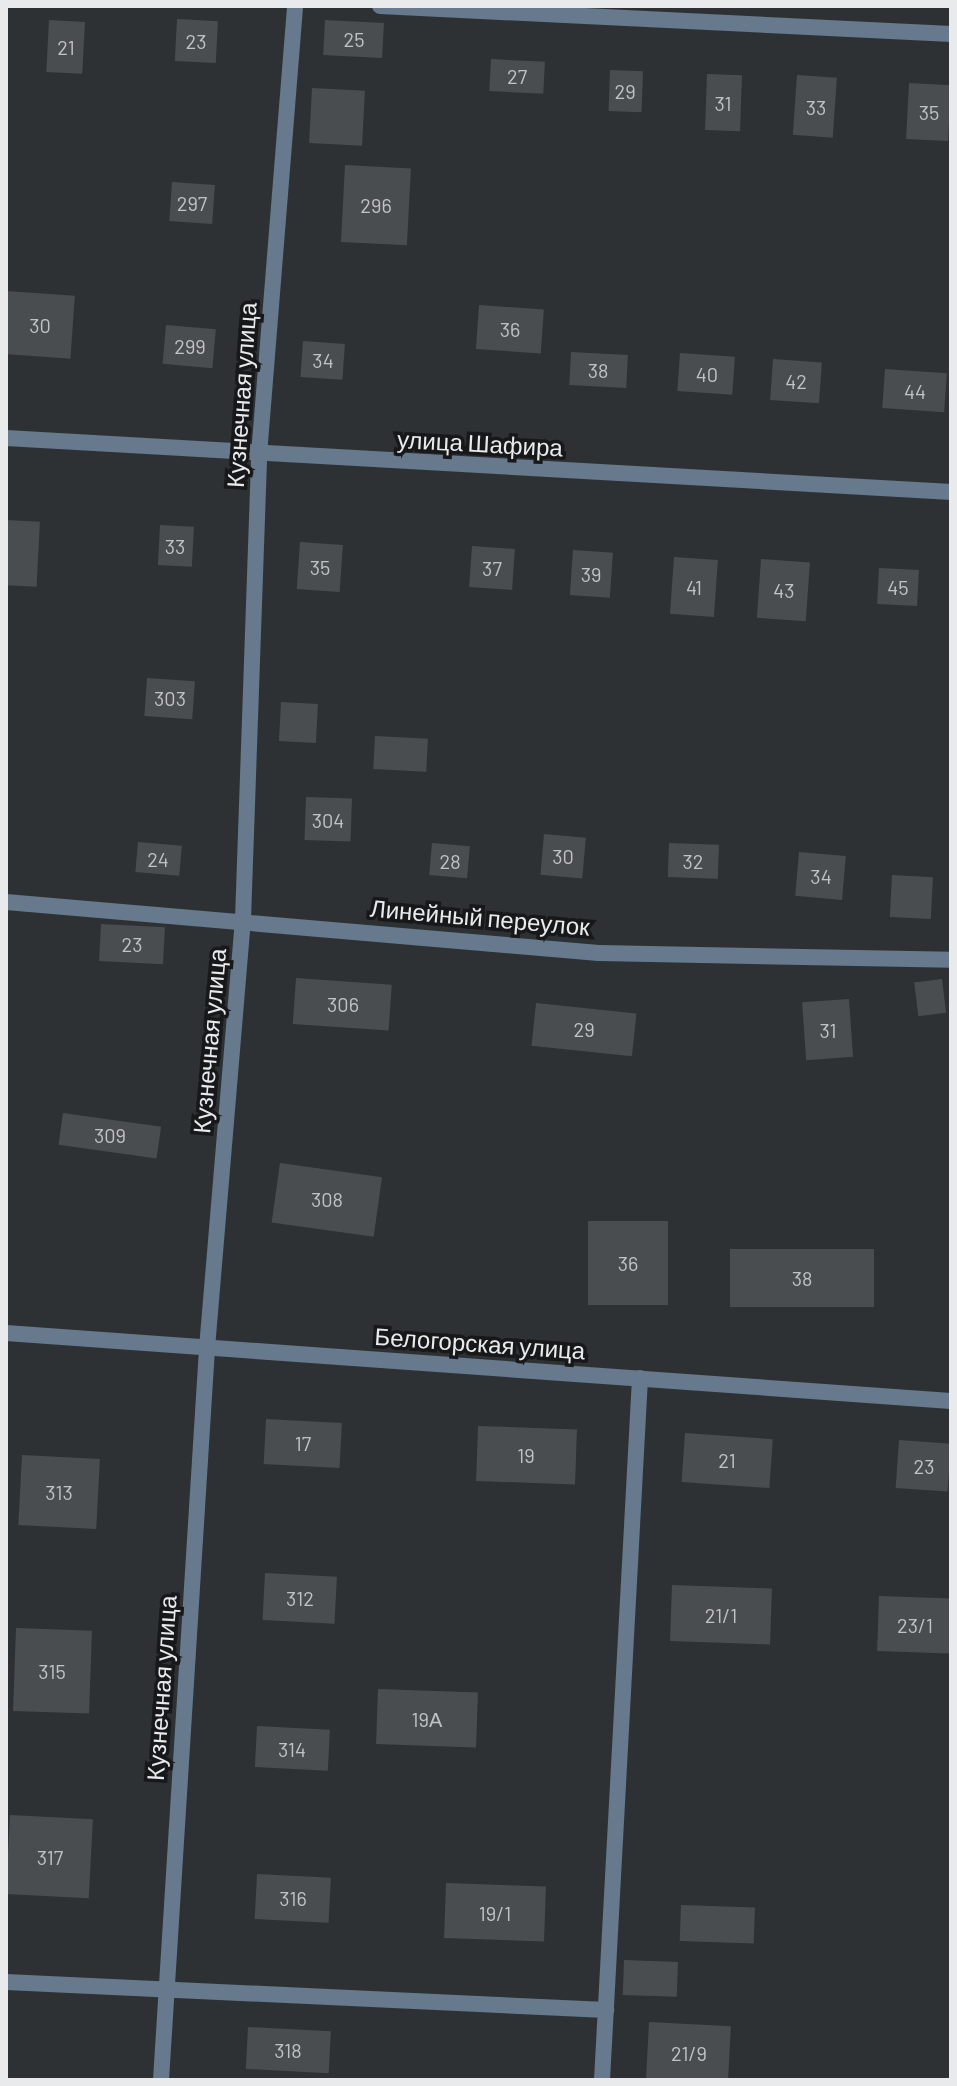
<!DOCTYPE html>
<meta charset="utf-8">
<style>
body{margin:0}
#map{position:relative;width:957px;height:2086px;overflow:hidden;background:#2e3133;font-family:Barlow,sans-serif}
div>[style]{position:absolute}
.building>*{inset:0;background:#4a4d50;transform-origin:0 0}
.minor>*{height:16px;margin:-8px;padding:0 8px;transform-origin:8px;border-radius:8px;background:#66798d}
.tertiary>*{height:16px;margin:-8px;padding:0 8px;transform-origin:8px;border-radius:8px;background:#66798d}
span{translate:-50% -50%;white-space:nowrap;text-align:center;line-height:1.15;-webkit-text-stroke:7px #17181a;paint-order:stroke}
.number-label{font-size:20px;color:#c0c3c5}
.number-label span{-webkit-text-stroke-width:0}
.street-label{font-size:24px;color:#e8eaec}
.frame{position:absolute;inset:0;border:8px solid #e8eaec;pointer-events:none}
</style>
<div id="map">
<div class="building">
<div style="left:177px;top:19px;width:41px;height:42px;rotate:3deg"></div>
<div style="left:49px;top:20px;width:36px;height:52px;rotate:3deg"></div>
<div style="left:325px;top:20px;width:59px;height:35px;rotate:3deg"></div>
<div style="left:491px;top:59px;width:54px;height:32px;rotate:3deg"></div>
<div style="left:610px;top:70px;width:33px;height:41px;rotate:2deg"></div>
<div style="left:707px;top:74px;width:35px;height:56px;rotate:2deg"></div>
<div style="left:797px;top:75px;width:40px;height:60px;rotate:4deg"></div>
<div style="left:909px;top:83px;width:42px;height:56px;rotate:3deg"></div>
<div style="left:312px;top:88px;width:53px;height:55px;rotate:3deg"></div>
<div style="left:345px;top:165px;width:66px;height:77px;rotate:3deg"></div>
<div style="left:172px;top:182px;width:43px;height:39px;rotate:4deg"></div>
<div style="left:6px;top:291px;width:69px;height:63px;rotate:4deg"></div>
<div style="left:479px;top:305px;width:65px;height:44px;rotate:4deg"></div>
<div style="left:166px;top:325px;width:50px;height:39px;rotate:5deg"></div>
<div style="left:303px;top:341px;width:42px;height:36px;rotate:4deg"></div>
<div style="left:571px;top:352px;width:57px;height:33px;rotate:3deg"></div>
<div style="left:680px;top:353px;width:55px;height:38px;rotate:4deg"></div>
<div style="left:773px;top:359px;width:49px;height:41px;rotate:4deg"></div>
<div style="left:885px;top:369px;width:62px;height:39px;rotate:4deg"></div>
<div style="left:6px;top:520px;width:34px;height:65px;rotate:3deg"></div>
<div style="left:160px;top:525px;width:34px;height:40px;rotate:3deg"></div>
<div style="left:300px;top:542px;width:43px;height:47px;rotate:4deg"></div>
<div style="left:472px;top:546px;width:43px;height:41px;rotate:4deg"></div>
<div style="left:573px;top:550px;width:40px;height:45px;rotate:4deg"></div>
<div style="left:674px;top:557px;width:44px;height:57px;rotate:4deg"></div>
<div style="left:761px;top:559px;width:49px;height:59px;rotate:4deg"></div>
<div style="left:879px;top:568px;width:40px;height:36px;rotate:3deg"></div>
<div style="left:147px;top:678px;width:48px;height:38px;rotate:4deg"></div>
<div style="left:281px;top:702px;width:37px;height:39px;rotate:3deg"></div>
<div style="left:375px;top:736px;width:53px;height:33px;rotate:3deg"></div>
<div style="left:306px;top:797px;width:46px;height:43px;rotate:2deg"></div>
<div style="left:544px;top:834px;width:42px;height:41px;rotate:5deg"></div>
<div style="left:138px;top:842px;width:44px;height:30px;rotate:5deg"></div>
<div style="left:432px;top:843px;width:38px;height:32px;rotate:5deg"></div>
<div style="left:669px;top:843px;width:50px;height:34px;rotate:2deg"></div>
<div style="left:799px;top:852px;width:47px;height:44px;rotate:5deg"></div>
<div style="left:892px;top:875px;width:41px;height:42px;rotate:3deg"></div>
<div style="left:101px;top:924px;width:64px;height:37px;rotate:3deg"></div>
<div style="left:296px;top:978px;width:96px;height:46px;rotate:4deg"></div>
<div style="left:942px;top:979px;width:34px;height:28px;rotate:83deg"></div>
<div style="left:849px;top:999px;width:58px;height:47px;rotate:86deg"></div>
<div style="left:536px;top:1003px;width:101px;height:43px;rotate:6deg"></div>
<div style="left:63px;top:1113px;width:99px;height:32px;rotate:8deg"></div>
<div style="left:280px;top:1163px;width:103px;height:60px;rotate:8deg"></div>
<div style="left:588px;top:1221px;width:80px;height:84px"></div>
<div style="left:730px;top:1249px;width:144px;height:58px"></div>
<div style="left:266px;top:1419px;width:76px;height:45px;rotate:3deg"></div>
<div style="left:478px;top:1426px;width:99px;height:55px;rotate:2deg"></div>
<div style="left:685px;top:1433px;width:88px;height:49px;rotate:4deg"></div>
<div style="left:899px;top:1440px;width:52px;height:48px;rotate:4deg"></div>
<div style="left:22px;top:1455px;width:78px;height:70px;rotate:3deg"></div>
<div style="left:265px;top:1573px;width:72px;height:47px;rotate:3deg"></div>
<div style="left:672px;top:1585px;width:100px;height:56px;rotate:2deg"></div>
<div style="left:879px;top:1596px;width:72px;height:55px;rotate:2deg"></div>
<div style="left:16px;top:1628px;width:76px;height:83px;rotate:2deg"></div>
<div style="left:378px;top:1689px;width:100px;height:55px;rotate:2deg"></div>
<div style="left:257px;top:1726px;width:73px;height:41px;rotate:3deg"></div>
<div style="left:10px;top:1815px;width:83px;height:79px;rotate:3deg"></div>
<div style="left:257px;top:1874px;width:74px;height:45px;rotate:3deg"></div>
<div style="left:446px;top:1883px;width:100px;height:55px;rotate:2deg"></div>
<div style="left:681px;top:1905px;width:74px;height:36px;rotate:2deg"></div>
<div style="left:624px;top:1960px;width:54px;height:35px;rotate:2deg"></div>
<div style="left:649px;top:2022px;width:82px;height:58px;rotate:3deg"></div>
<div style="left:248px;top:2027px;width:83px;height:42px;rotate:3deg"></div>
</div>
<div class="minor">
<div style="left:380px;top:6px;width:572px;rotate:2.81deg"></div>
<div style="left:6px;top:902px;width:595px;rotate:4.92deg"></div>
<div style="left:599px;top:953px;width:352px;rotate:1.1deg"></div>
<div style="left:6px;top:1333px;width:947px;rotate:4.12deg"></div>
<div style="left:6px;top:1982px;width:601px;rotate:2.67deg"></div>
<div style="left:161px;top:2080px;width:733px;rotate:-86.4deg"></div>
<div style="left:207px;top:1348px;width:431px;rotate:-85.2deg"></div>
<div style="left:243px;top:919px;width:464px;rotate:-88deg"></div>
<div style="left:259px;top:455px;width:450px;rotate:-85.4deg"></div>
<div style="left:602px;top:2080px;width:703px;rotate:-86.9deg"></div>
</div>
<div class="tertiary">
<div style="left:6px;top:438px;width:947px;rotate:3.27deg"></div>
</div>
<div class="number-label">
<span style="left:354px;top:39px">25</span>
<span style="left:196px;top:41px">23</span>
<span style="left:66px;top:47px">21</span>
<span style="left:517px;top:76px">27</span>
<span style="left:625px;top:91px">29</span>
<span style="left:723px;top:103px">31</span>
<span style="left:816px;top:107px">33</span>
<span style="left:929px;top:112px">35</span>
<span style="left:192px;top:203px">297</span>
<span style="left:376px;top:205px">296</span>
<span style="left:40px;top:325px">30</span>
<span style="left:510px;top:329px">36</span>
<span style="left:190px;top:346px">299</span>
<span style="left:323px;top:360px">34</span>
<span style="left:598px;top:370px">38</span>
<span style="left:707px;top:374px">40</span>
<span style="left:796px;top:381px">42</span>
<span style="left:915px;top:391px">44</span>
<span style="left:175px;top:546px">33</span>
<span style="left:320px;top:567px">35</span>
<span style="left:492px;top:568px">37</span>
<span style="left:591px;top:574px">39</span>
<span style="left:694px;top:587px">41</span>
<span style="left:898px;top:587px">45</span>
<span style="left:784px;top:590px">43</span>
<span style="left:170px;top:698px">303</span>
<span style="left:328px;top:820px">304</span>
<span style="left:563px;top:856px">30</span>
<span style="left:158px;top:859px">24</span>
<span style="left:450px;top:861px">28</span>
<span style="left:693px;top:861px">32</span>
<span style="left:821px;top:876px">34</span>
<span style="left:132px;top:944px">23</span>
<span style="left:343px;top:1004px">306</span>
<span style="left:584px;top:1029px">29</span>
<span style="left:828px;top:1030px">31</span>
<span style="left:110px;top:1135px">309</span>
<span style="left:327px;top:1199px">308</span>
<span style="left:628px;top:1263px">36</span>
<span style="left:802px;top:1278px">38</span>
<span style="left:303px;top:1443px">17</span>
<span style="left:526px;top:1455px">19</span>
<span style="left:727px;top:1460px">21</span>
<span style="left:924px;top:1466px">23</span>
<span style="left:59px;top:1492px">313</span>
<span style="left:300px;top:1598px">312</span>
<span style="left:721px;top:1615px">21/1</span>
<span style="left:915px;top:1625px">23/1</span>
<span style="left:52px;top:1671px">315</span>
<span style="left:427px;top:1719px">19А</span>
<span style="left:292px;top:1749px">314</span>
<span style="left:50px;top:1857px">317</span>
<span style="left:293px;top:1898px">316</span>
<span style="left:495px;top:1913px">19/1</span>
<span style="left:288px;top:2050px">318</span>
<span style="left:689px;top:2053px">21/9</span>
</div>
<div class="street-label">
<span style="left:241px;top:395px;rotate:-86deg">Кузнечная улица</span>
<span style="left:480px;top:443px;rotate:3deg">улица Шафира</span>
<span style="left:480px;top:917px;rotate:5deg">Линейный переулок</span>
<span style="left:209px;top:1041px;rotate:-85deg">Кузнечная улица</span>
<span style="left:480px;top:1343px;rotate:4deg">Белогорская улица</span>
<span style="left:161px;top:1688px;rotate:-86deg">Кузнечная улица</span>
</div>
<div class="frame"></div>
</div>
